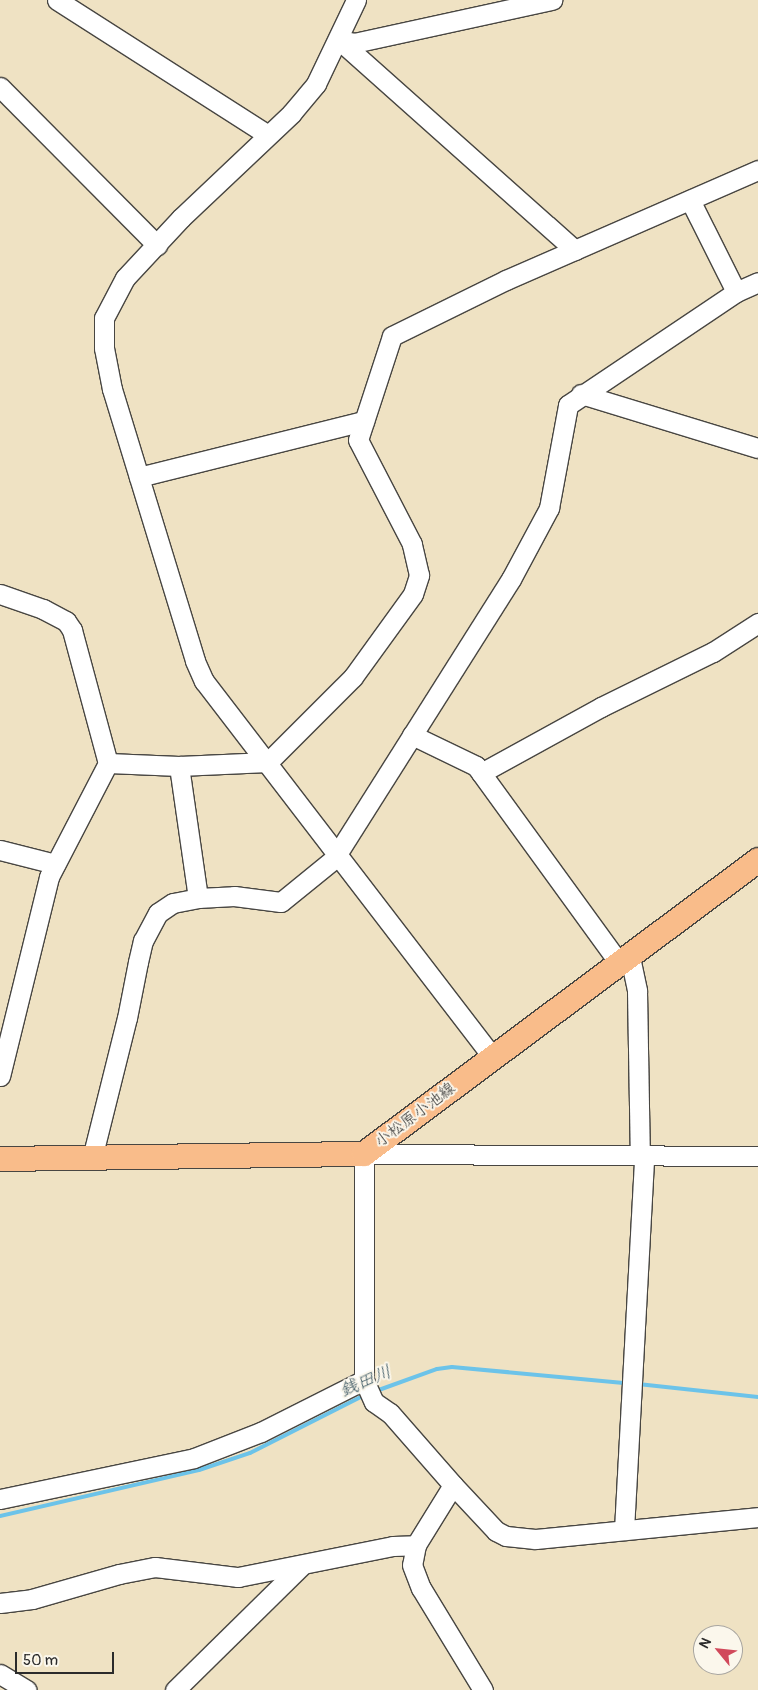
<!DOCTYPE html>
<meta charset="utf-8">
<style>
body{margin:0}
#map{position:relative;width:758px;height:1690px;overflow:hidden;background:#efe2c3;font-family:Pangolin,"Klee One",sans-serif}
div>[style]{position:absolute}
.stream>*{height:4px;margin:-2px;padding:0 2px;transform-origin:2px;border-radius:2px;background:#6cc3e9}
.roads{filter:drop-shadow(1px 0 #484642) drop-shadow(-1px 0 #484642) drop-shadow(0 1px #484642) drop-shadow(0 -1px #484642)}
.minor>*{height:19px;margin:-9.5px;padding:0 9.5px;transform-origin:9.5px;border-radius:9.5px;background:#fff}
.major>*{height:24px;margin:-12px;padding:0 12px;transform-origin:12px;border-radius:12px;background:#f9bc8a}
span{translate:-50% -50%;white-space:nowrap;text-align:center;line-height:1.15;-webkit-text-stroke:4px #fbf7ec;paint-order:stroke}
.street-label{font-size:16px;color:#2b2b2b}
.water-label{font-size:18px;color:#3e5964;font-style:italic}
.north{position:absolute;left:693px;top:1625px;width:50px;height:50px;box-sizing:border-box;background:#fbf7ec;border:1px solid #a8a59f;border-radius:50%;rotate:298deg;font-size:14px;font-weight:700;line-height:20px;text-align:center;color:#2b2b2b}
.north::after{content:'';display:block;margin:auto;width:18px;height:22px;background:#d1495b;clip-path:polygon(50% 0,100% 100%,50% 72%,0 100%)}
.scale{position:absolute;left:15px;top:1652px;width:99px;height:22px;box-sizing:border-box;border:2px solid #2b2b2b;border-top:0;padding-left:6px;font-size:15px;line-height:18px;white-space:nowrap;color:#2b2b2b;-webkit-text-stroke:4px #fbf7ec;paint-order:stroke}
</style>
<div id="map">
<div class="stream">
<div style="left:638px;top:1384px;width:121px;rotate:6.2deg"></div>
<div style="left:376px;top:1391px;width:65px;rotate:-19.8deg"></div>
<div style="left:437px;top:1369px;width:15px;rotate:-8deg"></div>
<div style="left:452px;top:1367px;width:175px;rotate:5.3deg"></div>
<div style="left:0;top:1516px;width:204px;rotate:-13deg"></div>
<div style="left:199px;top:1470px;width:54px;rotate:-18.4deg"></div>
<div style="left:250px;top:1453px;width:129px;rotate:-26.8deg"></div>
</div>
<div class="roads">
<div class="minor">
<div style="left:57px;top:0;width:250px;rotate:32.6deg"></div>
<div style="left:356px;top:0;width:93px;rotate:115.5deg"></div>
<div style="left:316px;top:84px;width:38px;rotate:130deg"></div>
<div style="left:292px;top:113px;width:153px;rotate:136.6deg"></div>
<div style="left:181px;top:218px;width:82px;rotate:133deg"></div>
<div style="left:125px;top:278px;width:45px;rotate:117.7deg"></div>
<div style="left:104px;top:318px;width:30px;rotate:90deg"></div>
<div style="left:104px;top:348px;width:42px;rotate:79deg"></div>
<div style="left:112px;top:389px;width:284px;rotate:73deg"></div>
<div style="left:195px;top:661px;width:22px;rotate:66deg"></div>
<div style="left:204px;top:681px;width:474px;rotate:52.5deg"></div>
<div style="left:339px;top:40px;width:316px;rotate:41.7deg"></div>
<div style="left:339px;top:40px;width:15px;rotate:11deg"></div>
<div style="left:354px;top:43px;width:203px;rotate:-12.3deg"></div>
<div style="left:0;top:87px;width:223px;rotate:45.2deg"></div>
<div style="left:690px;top:200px;width:103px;rotate:63.4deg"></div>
<div style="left:581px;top:394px;width:185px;rotate:17deg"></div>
<div style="left:139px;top:477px;width:232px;rotate:-14deg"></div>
<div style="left:0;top:594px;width:46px;rotate:19.2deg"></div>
<div style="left:43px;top:609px;width:26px;rotate:28deg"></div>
<div style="left:66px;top:621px;width:11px;rotate:56deg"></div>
<div style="left:72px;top:630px;width:138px;rotate:74.9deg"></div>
<div style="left:108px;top:763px;width:128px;rotate:117.4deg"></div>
<div style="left:49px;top:877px;width:205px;rotate:103.8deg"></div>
<div style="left:412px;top:735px;width:71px;rotate:25.8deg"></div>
<div style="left:476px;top:766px;width:243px;rotate:54deg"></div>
<div style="left:108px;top:763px;width:71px;rotate:2.4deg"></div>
<div style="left:179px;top:766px;width:89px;rotate:-2.6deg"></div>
<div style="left:268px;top:762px;width:120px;rotate:-45deg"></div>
<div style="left:353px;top:677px;width:102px;rotate:-54.1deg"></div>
<div style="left:413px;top:594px;width:20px;rotate:-72deg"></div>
<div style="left:419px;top:575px;width:32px;rotate:-103deg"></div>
<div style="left:412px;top:544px;width:117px;rotate:-117.4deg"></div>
<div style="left:358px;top:440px;width:109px;rotate:-71.9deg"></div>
<div style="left:392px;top:336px;width:127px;rotate:-26.2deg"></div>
<div style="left:506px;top:280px;width:275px;rotate:-23.6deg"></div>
<div style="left:179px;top:766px;width:133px;rotate:81.8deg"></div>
<div style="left:481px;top:773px;width:137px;rotate:-28.8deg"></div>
<div style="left:601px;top:707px;width:125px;rotate:-26.2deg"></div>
<div style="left:713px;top:652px;width:54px;rotate:-32.8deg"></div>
<div style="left:0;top:850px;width:57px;rotate:14.3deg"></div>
<div style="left:630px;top:957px;width:35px;rotate:78deg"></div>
<div style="left:637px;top:991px;width:165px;rotate:89deg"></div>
<div style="left:758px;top:1156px;width:394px;rotate:-179.7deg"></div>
<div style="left:364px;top:1154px;width:226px;rotate:90deg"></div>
<div style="left:364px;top:1380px;width:24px;rotate:66deg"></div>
<div style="left:374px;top:1402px;width:19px;rotate:35deg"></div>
<div style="left:390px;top:1413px;width:96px;rotate:48.8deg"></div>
<div style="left:453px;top:1485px;width:63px;rotate:46.9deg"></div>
<div style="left:496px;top:1531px;width:11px;rotate:27deg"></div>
<div style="left:506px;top:1536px;width:29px;rotate:6deg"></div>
<div style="left:535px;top:1539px;width:224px;rotate:-5.6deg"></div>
<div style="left:92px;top:1158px;width:144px;rotate:-76deg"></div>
<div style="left:127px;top:1018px;width:57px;rotate:-78.9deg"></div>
<div style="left:138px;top:962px;width:22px;rotate:-77deg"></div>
<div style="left:143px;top:941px;width:32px;rotate:-62deg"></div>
<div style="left:158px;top:913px;width:18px;rotate:-34deg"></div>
<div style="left:173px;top:903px;width:25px;rotate:-11deg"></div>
<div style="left:198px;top:898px;width:36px;rotate:-3deg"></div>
<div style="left:234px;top:896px;width:47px;rotate:7.3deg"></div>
<div style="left:281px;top:902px;width:68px;rotate:-39.1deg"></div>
<div style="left:334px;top:859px;width:331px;rotate:-57.7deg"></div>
<div style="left:511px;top:579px;width:81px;rotate:-61.8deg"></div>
<div style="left:549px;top:508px;width:105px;rotate:-79.5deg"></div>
<div style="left:568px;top:405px;width:202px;rotate:-33.9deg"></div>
<div style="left:736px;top:292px;width:24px;rotate:-24deg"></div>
<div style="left:453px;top:1485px;width:70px;rotate:121.7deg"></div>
<div style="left:416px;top:1545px;width:20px;rotate:101deg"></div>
<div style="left:412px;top:1565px;width:25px;rotate:69deg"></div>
<div style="left:421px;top:1588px;width:119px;rotate:58.7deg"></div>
<div style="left:0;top:1499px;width:198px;rotate:-11.9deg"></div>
<div style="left:194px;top:1458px;width:72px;rotate:-21.2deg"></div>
<div style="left:261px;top:1432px;width:115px;rotate:-26.8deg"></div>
<div style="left:624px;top:1530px;width:375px;rotate:-86.9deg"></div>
<div style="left:0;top:1603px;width:32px;rotate:-7deg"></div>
<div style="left:32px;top:1599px;width:91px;rotate:-16deg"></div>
<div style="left:119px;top:1574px;width:37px;rotate:-11deg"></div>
<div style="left:155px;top:1567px;width:84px;rotate:6.9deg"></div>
<div style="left:238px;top:1577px;width:158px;rotate:-11.3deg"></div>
<div style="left:393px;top:1546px;width:23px;rotate:-2deg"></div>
<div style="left:0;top:1674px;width:31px;rotate:31deg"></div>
<div style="left:175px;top:1690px;width:177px;rotate:-44.5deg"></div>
</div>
<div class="major">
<div style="left:0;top:1159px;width:364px;rotate:-0.8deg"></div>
<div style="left:364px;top:1154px;width:492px;rotate:-36.7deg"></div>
</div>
</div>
<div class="street-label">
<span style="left:415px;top:1115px;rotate:-37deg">小松原小池線</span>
</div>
<div class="water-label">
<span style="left:366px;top:1382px;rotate:-23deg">銭田川</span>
</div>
<div class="north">N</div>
<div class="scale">50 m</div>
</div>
